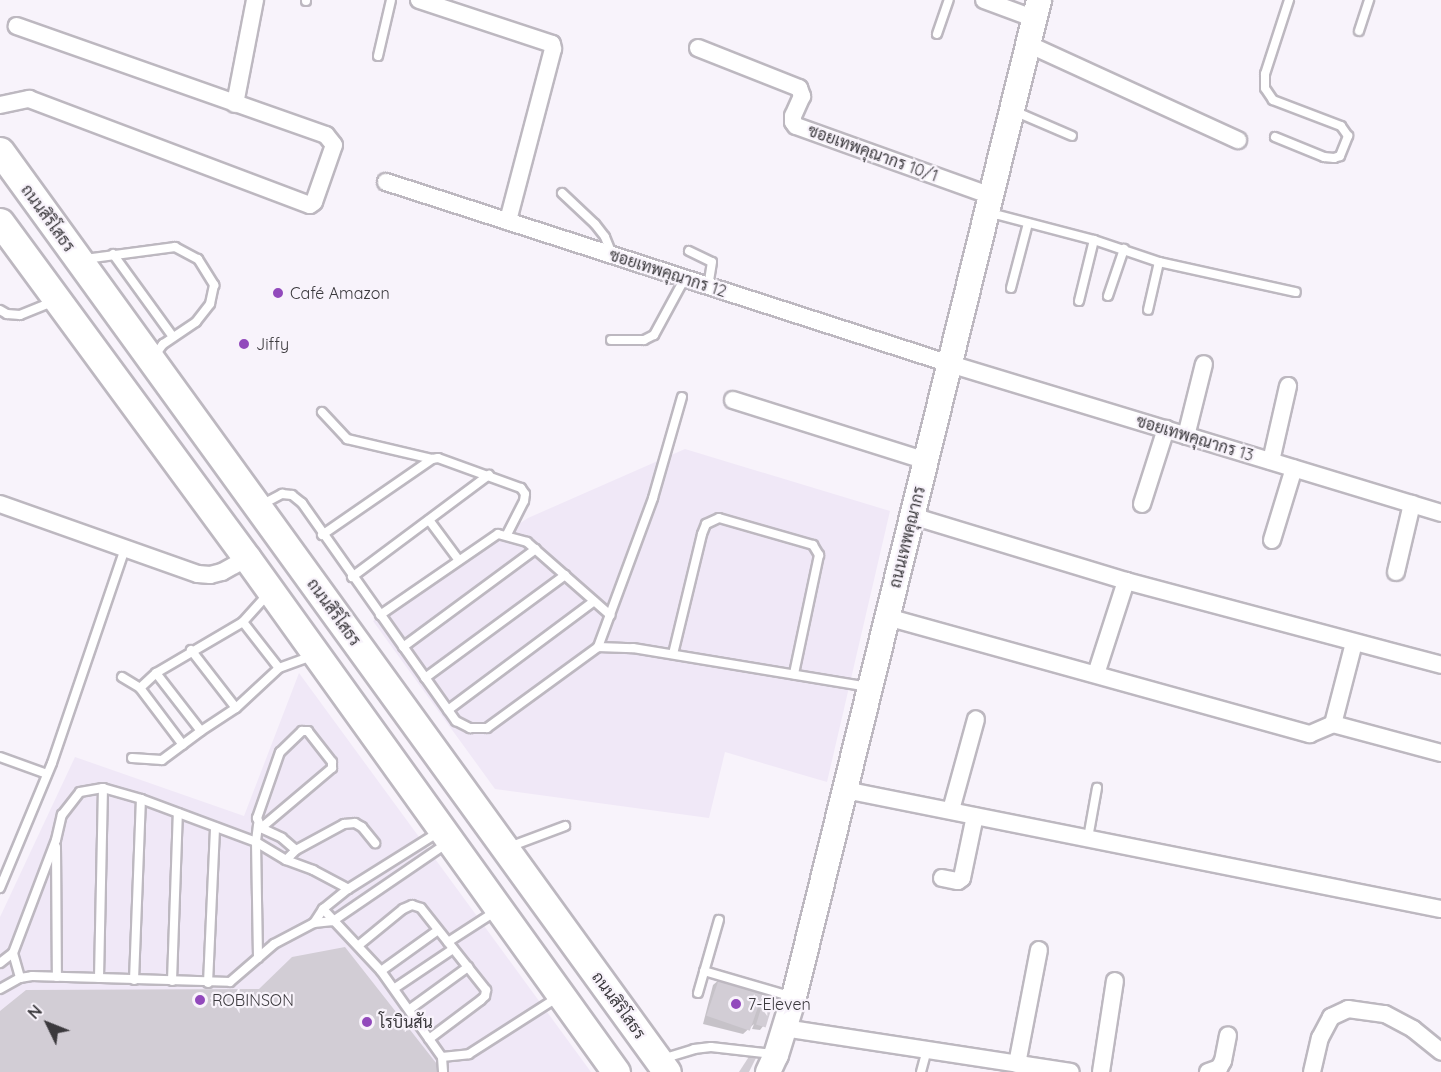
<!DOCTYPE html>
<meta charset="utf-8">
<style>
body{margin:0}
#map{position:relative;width:1441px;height:1072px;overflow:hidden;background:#f8f3fb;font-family:Quicksand,Sarabun,sans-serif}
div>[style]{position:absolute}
.built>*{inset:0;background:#f0e8f7}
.shadow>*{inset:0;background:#0003}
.building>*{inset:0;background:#d2cdd5;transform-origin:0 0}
.roads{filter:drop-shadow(2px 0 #bdb8c0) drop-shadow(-2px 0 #bdb8c0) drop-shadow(0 2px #bdb8c0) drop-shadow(0 -2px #bdb8c0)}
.service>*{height:8px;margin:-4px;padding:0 4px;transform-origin:4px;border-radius:4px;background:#fff}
.minor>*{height:16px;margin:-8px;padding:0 8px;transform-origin:8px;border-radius:8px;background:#fff}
.secondary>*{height:24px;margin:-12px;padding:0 12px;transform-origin:12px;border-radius:12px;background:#fff}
.trunk>*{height:27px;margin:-13.5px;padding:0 13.5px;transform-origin:13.5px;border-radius:13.5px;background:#fff}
.dots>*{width:16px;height:16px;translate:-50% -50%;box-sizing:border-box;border:3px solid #f8f3fb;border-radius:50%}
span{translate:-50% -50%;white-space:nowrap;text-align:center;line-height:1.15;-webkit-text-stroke:4.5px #f8f3fb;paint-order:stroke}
.street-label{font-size:16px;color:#3b393d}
.poi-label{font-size:16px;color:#3b393d}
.left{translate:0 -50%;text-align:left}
.north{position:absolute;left:18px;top:994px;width:60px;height:60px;-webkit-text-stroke:4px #f8f3fb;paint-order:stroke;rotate:313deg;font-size:16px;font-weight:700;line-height:24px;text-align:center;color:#3b393d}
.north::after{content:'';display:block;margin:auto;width:21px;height:27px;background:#3b393d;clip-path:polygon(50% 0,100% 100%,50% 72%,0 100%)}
</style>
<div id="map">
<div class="built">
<div style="clip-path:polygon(685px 449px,890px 511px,827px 782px,725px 752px,709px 818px,495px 789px,373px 621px,528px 518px)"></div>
<div style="clip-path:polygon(299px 673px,591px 1072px,0 1072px,0 917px,75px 757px,244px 816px)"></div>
</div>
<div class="shadow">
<div style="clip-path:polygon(721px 978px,758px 1002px,766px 994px,764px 1025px,760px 1030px,752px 1029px,754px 1024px,743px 1034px,703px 1024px,713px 985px)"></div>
</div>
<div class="building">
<div style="clip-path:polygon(345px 947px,440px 1068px,439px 1072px,0 1072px,0 1011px,26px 990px,259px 989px,292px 957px)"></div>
<div style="left:720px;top:976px;width:46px;height:42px;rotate:19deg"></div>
<div style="left:766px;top:992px;width:10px;height:34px;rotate:17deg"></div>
<div style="clip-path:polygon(750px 1055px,756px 1058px,749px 1072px,739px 1072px)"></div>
</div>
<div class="roads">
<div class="service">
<div style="left:306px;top:1px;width:1px;rotate:-90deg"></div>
<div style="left:1359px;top:31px;width:33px;rotate:-72deg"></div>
<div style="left:937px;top:34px;width:36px;rotate:-71deg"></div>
<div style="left:378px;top:56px;width:57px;rotate:-76.9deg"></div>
<div style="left:1014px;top:111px;width:63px;rotate:23.3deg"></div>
<div style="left:1275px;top:137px;width:53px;rotate:22.2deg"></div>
<div style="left:1324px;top:157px;width:10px;rotate:6deg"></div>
<div style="left:1334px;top:158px;width:6px;rotate:-18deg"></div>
<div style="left:1340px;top:156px;width:22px;rotate:-68deg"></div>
<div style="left:1348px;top:136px;width:12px;rotate:-125deg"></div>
<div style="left:1341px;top:126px;width:73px;rotate:-159.1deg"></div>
<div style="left:1273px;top:100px;width:14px;rotate:-124deg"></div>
<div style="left:1265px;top:88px;width:14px;rotate:-90deg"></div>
<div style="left:1265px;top:74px;width:78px;rotate:-72deg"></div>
<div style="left:562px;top:193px;width:45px;rotate:43.2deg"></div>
<div style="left:595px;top:224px;width:16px;rotate:52deg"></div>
<div style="left:605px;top:237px;width:18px;rotate:68deg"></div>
<div style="left:987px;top:212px;width:111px;rotate:14.7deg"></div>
<div style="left:1094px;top:240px;width:69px;rotate:18.7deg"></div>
<div style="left:1159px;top:262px;width:49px;rotate:102.9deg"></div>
<div style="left:689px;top:251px;width:25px;rotate:26deg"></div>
<div style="left:712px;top:262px;width:24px;rotate:99deg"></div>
<div style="left:113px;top:254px;width:102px;rotate:54.1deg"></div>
<div style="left:85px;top:259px;width:91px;rotate:-7.6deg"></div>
<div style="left:175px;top:247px;width:26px;rotate:28deg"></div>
<div style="left:198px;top:259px;width:31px;rotate:58deg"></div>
<div style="left:214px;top:285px;width:19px;rotate:102deg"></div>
<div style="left:210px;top:304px;width:23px;rotate:128deg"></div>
<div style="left:196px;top:322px;width:40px;rotate:146deg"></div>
<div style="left:163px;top:344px;width:16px;rotate:125deg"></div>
<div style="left:1159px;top:262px;width:140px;rotate:12.4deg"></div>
<div style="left:1011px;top:288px;width:67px;rotate:-75.3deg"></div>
<div style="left:1108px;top:296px;width:50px;rotate:-71.2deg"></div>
<div style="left:1079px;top:301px;width:63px;rotate:-76.2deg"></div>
<div style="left:0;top:310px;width:8px;rotate:30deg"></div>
<div style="left:7px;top:314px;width:13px;rotate:4deg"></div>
<div style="left:20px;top:315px;width:38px;rotate:-22deg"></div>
<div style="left:611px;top:340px;width:33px"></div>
<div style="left:644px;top:340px;width:11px;rotate:-27deg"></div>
<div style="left:654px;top:335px;width:65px;rotate:-61.5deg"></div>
<div style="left:322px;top:412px;width:37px;rotate:47deg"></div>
<div style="left:347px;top:439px;width:87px;rotate:13.2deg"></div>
<div style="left:261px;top:505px;width:24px;rotate:-28deg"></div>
<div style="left:282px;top:494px;width:10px;rotate:6deg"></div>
<div style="left:292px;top:495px;width:13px;rotate:39deg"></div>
<div style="left:302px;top:503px;width:267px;rotate:54.8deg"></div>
<div style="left:456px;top:721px;width:16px;rotate:27deg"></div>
<div style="left:470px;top:728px;width:17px"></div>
<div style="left:487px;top:728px;width:137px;rotate:-36.1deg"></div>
<div style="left:598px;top:647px;width:35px;rotate:2deg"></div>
<div style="left:633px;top:648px;width:239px;rotate:9.4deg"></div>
<div style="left:429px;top:520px;width:49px;rotate:53.4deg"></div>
<div style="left:322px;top:535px;width:134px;rotate:-34.6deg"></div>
<div style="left:432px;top:459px;width:6px;rotate:-9deg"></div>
<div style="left:438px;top:458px;width:88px;rotate:19.9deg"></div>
<div style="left:521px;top:488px;width:7px;rotate:56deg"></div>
<div style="left:525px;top:494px;width:7px;rotate:98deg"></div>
<div style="left:524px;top:501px;width:38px;rotate:117deg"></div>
<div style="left:352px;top:577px;width:171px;rotate:-36.7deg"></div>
<div style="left:268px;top:594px;width:38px;rotate:132deg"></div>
<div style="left:243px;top:622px;width:101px;rotate:149.6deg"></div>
<div style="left:156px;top:673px;width:73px;rotate:52.2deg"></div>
<div style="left:201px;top:731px;width:42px;rotate:-33.3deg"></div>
<div style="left:236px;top:708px;width:59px;rotate:-42.9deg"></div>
<div style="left:279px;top:668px;width:35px;rotate:-20deg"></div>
<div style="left:380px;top:615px;width:143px;rotate:-34.5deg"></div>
<div style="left:498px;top:534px;width:30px;rotate:15deg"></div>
<div style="left:527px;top:542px;width:111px;rotate:41.3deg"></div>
<div style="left:243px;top:622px;width:58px;rotate:52deg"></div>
<div style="left:403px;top:647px;width:165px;rotate:-36.4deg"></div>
<div style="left:598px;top:647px;width:159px;rotate:-69.7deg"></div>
<div style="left:653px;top:498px;width:105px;rotate:-74deg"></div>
<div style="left:191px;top:650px;width:73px;rotate:52.2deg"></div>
<div style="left:673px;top:654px;width:123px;rotate:-76.4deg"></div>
<div style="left:702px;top:534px;width:11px;rotate:-68deg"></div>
<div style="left:706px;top:524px;width:14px;rotate:-25deg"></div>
<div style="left:719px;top:518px;width:98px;rotate:16deg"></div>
<div style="left:813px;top:545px;width:12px;rotate:59deg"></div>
<div style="left:819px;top:555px;width:122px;rotate:101.9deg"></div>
<div style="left:122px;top:677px;width:21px;rotate:31deg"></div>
<div style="left:140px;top:688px;width:71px;rotate:53deg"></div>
<div style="left:425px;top:678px;width:174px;rotate:-36.3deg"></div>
<div style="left:140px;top:688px;width:22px;rotate:-43deg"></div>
<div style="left:448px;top:710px;width:182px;rotate:-36.7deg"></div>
<div style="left:0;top:757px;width:50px;rotate:19.9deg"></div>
<div style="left:132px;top:758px;width:30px;rotate:4deg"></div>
<div style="left:162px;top:760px;width:49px;rotate:-36.6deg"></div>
<div style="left:258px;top:825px;width:17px;rotate:97deg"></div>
<div style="left:256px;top:842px;width:116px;rotate:89deg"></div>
<div style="left:261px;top:828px;width:93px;rotate:-40.2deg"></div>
<div style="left:332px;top:768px;width:6px;rotate:-90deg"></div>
<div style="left:332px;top:762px;width:39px;rotate:-128deg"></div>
<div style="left:308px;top:731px;width:6px;rotate:180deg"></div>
<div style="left:302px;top:731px;width:30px;rotate:136deg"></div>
<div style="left:280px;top:752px;width:70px;rotate:109.2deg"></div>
<div style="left:257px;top:818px;width:11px;rotate:68deg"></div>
<div style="left:261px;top:828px;width:23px;rotate:25deg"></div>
<div style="left:282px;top:838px;width:18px;rotate:41deg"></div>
<div style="left:296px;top:850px;width:14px;rotate:135deg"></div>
<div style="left:1088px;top:838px;width:51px;rotate:-79.8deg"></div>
<div style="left:56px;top:847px;width:130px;rotate:89.6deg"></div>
<div style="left:509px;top:847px;width:60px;rotate:-20.6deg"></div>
<div style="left:296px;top:850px;width:55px;rotate:-28.4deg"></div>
<div style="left:344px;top:824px;width:11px;rotate:-5deg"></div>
<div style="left:355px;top:823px;width:8px;rotate:30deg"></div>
<div style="left:362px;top:827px;width:21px;rotate:51deg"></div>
<div style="left:0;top:888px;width:135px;rotate:-67.4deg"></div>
<div style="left:52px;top:763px;width:227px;rotate:-71.2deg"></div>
<div style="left:323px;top:909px;width:85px;rotate:46.9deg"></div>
<div style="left:381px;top:971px;width:105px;rotate:54.7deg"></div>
<div style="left:442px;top:1057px;width:27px;rotate:-6deg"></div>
<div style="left:469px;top:1054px;width:106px;rotate:-32.6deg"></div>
<div style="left:314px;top:923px;width:17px;rotate:-57deg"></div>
<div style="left:323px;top:909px;width:32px;rotate:-39deg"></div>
<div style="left:348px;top:889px;width:107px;rotate:-32.1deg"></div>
<div style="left:448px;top:942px;width:57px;rotate:-32.9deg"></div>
<div style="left:359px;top:945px;width:57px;rotate:-39.3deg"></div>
<div style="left:403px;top:909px;width:10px;rotate:-24deg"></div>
<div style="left:412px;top:905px;width:9px;rotate:18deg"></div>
<div style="left:421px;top:908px;width:105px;rotate:51.6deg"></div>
<div style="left:486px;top:990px;width:6px;rotate:99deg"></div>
<div style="left:485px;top:996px;width:6px;rotate:135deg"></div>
<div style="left:481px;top:1000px;width:65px;rotate:143.1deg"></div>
<div style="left:13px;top:953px;width:26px;rotate:74deg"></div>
<div style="left:0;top:963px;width:16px;rotate:-38deg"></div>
<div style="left:13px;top:953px;width:121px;rotate:-69.2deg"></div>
<div style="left:56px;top:840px;width:26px;rotate:-77deg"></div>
<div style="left:62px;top:815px;width:29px;rotate:-52deg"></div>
<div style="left:80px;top:792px;width:23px;rotate:-10deg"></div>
<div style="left:103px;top:788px;width:40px;rotate:16deg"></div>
<div style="left:141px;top:799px;width:123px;rotate:20.5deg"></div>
<div style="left:256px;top:842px;width:35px;rotate:31deg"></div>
<div style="left:286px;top:860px;width:29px;rotate:20deg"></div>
<div style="left:313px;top:870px;width:40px;rotate:28deg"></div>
<div style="left:381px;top:971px;width:70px;rotate:-35.7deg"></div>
<div style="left:704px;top:971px;width:93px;rotate:16.3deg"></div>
<div style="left:99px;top:978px;width:190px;rotate:-88.8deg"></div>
<div style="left:134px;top:980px;width:181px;rotate:-87.8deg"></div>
<div style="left:172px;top:981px;width:168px;rotate:-88deg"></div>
<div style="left:208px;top:983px;width:156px;rotate:-87.4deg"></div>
<div style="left:395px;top:988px;width:70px;rotate:-33.9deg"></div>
<div style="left:0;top:989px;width:23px;rotate:-29deg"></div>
<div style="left:20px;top:978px;width:12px;rotate:-9deg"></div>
<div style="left:32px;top:976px;width:198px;rotate:1.7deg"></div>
<div style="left:230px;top:982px;width:58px;rotate:-40.8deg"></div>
<div style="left:274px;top:944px;width:45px;rotate:-27.7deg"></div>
<div style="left:314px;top:923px;width:19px;rotate:-6deg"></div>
<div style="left:333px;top:921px;width:137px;rotate:-34.3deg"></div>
<div style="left:698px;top:993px;width:76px;rotate:-74deg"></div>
<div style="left:410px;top:1009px;width:72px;rotate:-35.9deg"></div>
<div style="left:442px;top:1057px;width:15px;rotate:86deg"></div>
<div style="left:662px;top:1059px;width:34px;rotate:-17deg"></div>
<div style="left:694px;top:1049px;width:17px;rotate:-7deg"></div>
<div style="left:711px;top:1047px;width:62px;rotate:6.4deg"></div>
<div style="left:921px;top:1072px;width:24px;rotate:-75deg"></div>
</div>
<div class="minor">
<div style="left:419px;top:0;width:140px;rotate:18.3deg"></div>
<div style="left:552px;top:44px;width:5px;rotate:79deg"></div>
<div style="left:553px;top:49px;width:178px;rotate:104.7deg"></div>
<div style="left:984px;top:0;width:54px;rotate:20.4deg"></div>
<div style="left:1028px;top:44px;width:231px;rotate:24.6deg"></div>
<div style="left:698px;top:48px;width:109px;rotate:21.6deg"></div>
<div style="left:799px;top:88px;width:9px;rotate:69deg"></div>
<div style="left:802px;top:96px;width:22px;rotate:114deg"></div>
<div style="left:793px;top:116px;width:6px;rotate:90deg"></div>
<div style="left:793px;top:122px;width:5px;rotate:53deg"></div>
<div style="left:796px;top:126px;width:207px;rotate:19.7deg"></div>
<div style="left:235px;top:104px;width:106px;rotate:-79.1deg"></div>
<div style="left:0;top:105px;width:30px;rotate:-12deg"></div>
<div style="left:29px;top:99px;width:300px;rotate:20.7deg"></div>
<div style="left:310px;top:205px;width:5px;rotate:-37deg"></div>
<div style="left:314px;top:202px;width:60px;rotate:-70.7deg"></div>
<div style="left:334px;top:145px;width:13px;rotate:-129deg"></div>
<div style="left:326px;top:135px;width:328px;rotate:-160.6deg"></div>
<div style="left:386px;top:182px;width:593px;rotate:17.88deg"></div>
<div style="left:950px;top:364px;width:513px;rotate:16.88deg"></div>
<div style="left:733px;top:400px;width:202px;rotate:17.5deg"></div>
<div style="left:1186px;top:436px;width:74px;rotate:-76deg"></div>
<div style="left:1271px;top:461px;width:77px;rotate:-77.2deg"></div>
<div style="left:0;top:504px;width:210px;rotate:19.5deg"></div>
<div style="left:198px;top:574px;width:12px;rotate:5deg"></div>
<div style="left:210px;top:575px;width:12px;rotate:-14deg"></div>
<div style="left:222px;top:572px;width:29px;rotate:-29deg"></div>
<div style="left:1142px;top:504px;width:79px;rotate:-72.3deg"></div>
<div style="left:912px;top:516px;width:224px;rotate:16.9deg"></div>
<div style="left:1126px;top:581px;width:326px;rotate:14.9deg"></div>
<div style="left:1272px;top:540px;width:75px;rotate:-73deg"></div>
<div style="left:1396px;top:572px;width:70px;rotate:-76.8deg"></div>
<div style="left:887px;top:617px;width:439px;rotate:15.5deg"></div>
<div style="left:1310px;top:734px;width:25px;rotate:-23deg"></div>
<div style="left:1333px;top:724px;width:112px;rotate:15deg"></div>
<div style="left:1096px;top:674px;width:98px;rotate:-72.1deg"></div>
<div style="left:1333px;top:724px;width:84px;rotate:-75.5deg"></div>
<div style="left:845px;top:790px;width:608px;rotate:11.29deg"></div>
<div style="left:951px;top:810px;width:94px;rotate:-74.6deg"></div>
<div style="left:942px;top:878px;width:16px;rotate:11deg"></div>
<div style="left:958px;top:881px;width:5px;rotate:-37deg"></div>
<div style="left:962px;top:878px;width:63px;rotate:-78.2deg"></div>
<div style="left:784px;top:1028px;width:290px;rotate:8.7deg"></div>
<div style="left:1017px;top:1064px;width:116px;rotate:-79.1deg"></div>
<div style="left:1101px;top:1072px;width:92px;rotate:-81.3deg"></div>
<div style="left:1208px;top:1072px;width:12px;rotate:-20deg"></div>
<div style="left:1219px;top:1068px;width:8px;rotate:-60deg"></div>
<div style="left:1223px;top:1061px;width:26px;rotate:-79deg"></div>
<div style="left:1312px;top:1072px;width:35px;rotate:-77deg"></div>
<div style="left:1320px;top:1038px;width:24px;rotate:-62deg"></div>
<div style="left:1331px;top:1017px;width:19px;rotate:-25deg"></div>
<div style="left:1348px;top:1009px;width:37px;rotate:8deg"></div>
<div style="left:1385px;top:1014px;width:32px;rotate:28deg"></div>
<div style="left:1413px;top:1029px;width:36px;rotate:39deg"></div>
</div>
<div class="secondary">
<div style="left:768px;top:1072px;width:19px;rotate:-65deg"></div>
<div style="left:776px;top:1055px;width:61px;rotate:-72.8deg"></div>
<div style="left:794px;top:997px;width:1027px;rotate:-76.19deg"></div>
</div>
<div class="trunk">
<div style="left:0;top:151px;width:1137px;rotate:54.09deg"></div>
<div style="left:0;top:222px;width:417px;rotate:53.7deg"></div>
<div style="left:247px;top:558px;width:633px;rotate:54.33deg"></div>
</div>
</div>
<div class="dots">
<div style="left:278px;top:293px;background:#9249bc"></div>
<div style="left:244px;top:344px;background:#9249bc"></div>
<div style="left:200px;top:1000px;background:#9249bc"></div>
<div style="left:736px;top:1004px;background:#9249bc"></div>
<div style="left:367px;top:1022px;background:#9249bc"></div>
</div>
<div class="street-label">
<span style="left:873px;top:153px;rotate:20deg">ซอยเทพคุณากร 10/1</span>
<span style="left:48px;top:218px;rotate:54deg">ถนนสิริโสธร</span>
<span style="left:668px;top:273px;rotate:18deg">ซอยเทพคุณากร 12</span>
<span style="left:1195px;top:438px;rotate:17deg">ซอยเทพคุณากร 13</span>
<span style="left:907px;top:537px;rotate:-76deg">ถนนเทพคุณากร</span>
<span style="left:334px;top:612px;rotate:54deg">ถนนสิริโสธร</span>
<span style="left:619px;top:1005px;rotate:54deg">ถนนสิริโสธร</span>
</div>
<div class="poi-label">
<span class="left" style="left:290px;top:293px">Café Amazon</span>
<span class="left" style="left:256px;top:344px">Jiffy</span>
<span class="left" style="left:212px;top:1000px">ROBINSON</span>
<span class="left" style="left:748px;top:1004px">7-Eleven</span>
<span class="left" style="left:379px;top:1022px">โรบินสัน</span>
</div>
<div class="north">N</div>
</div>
